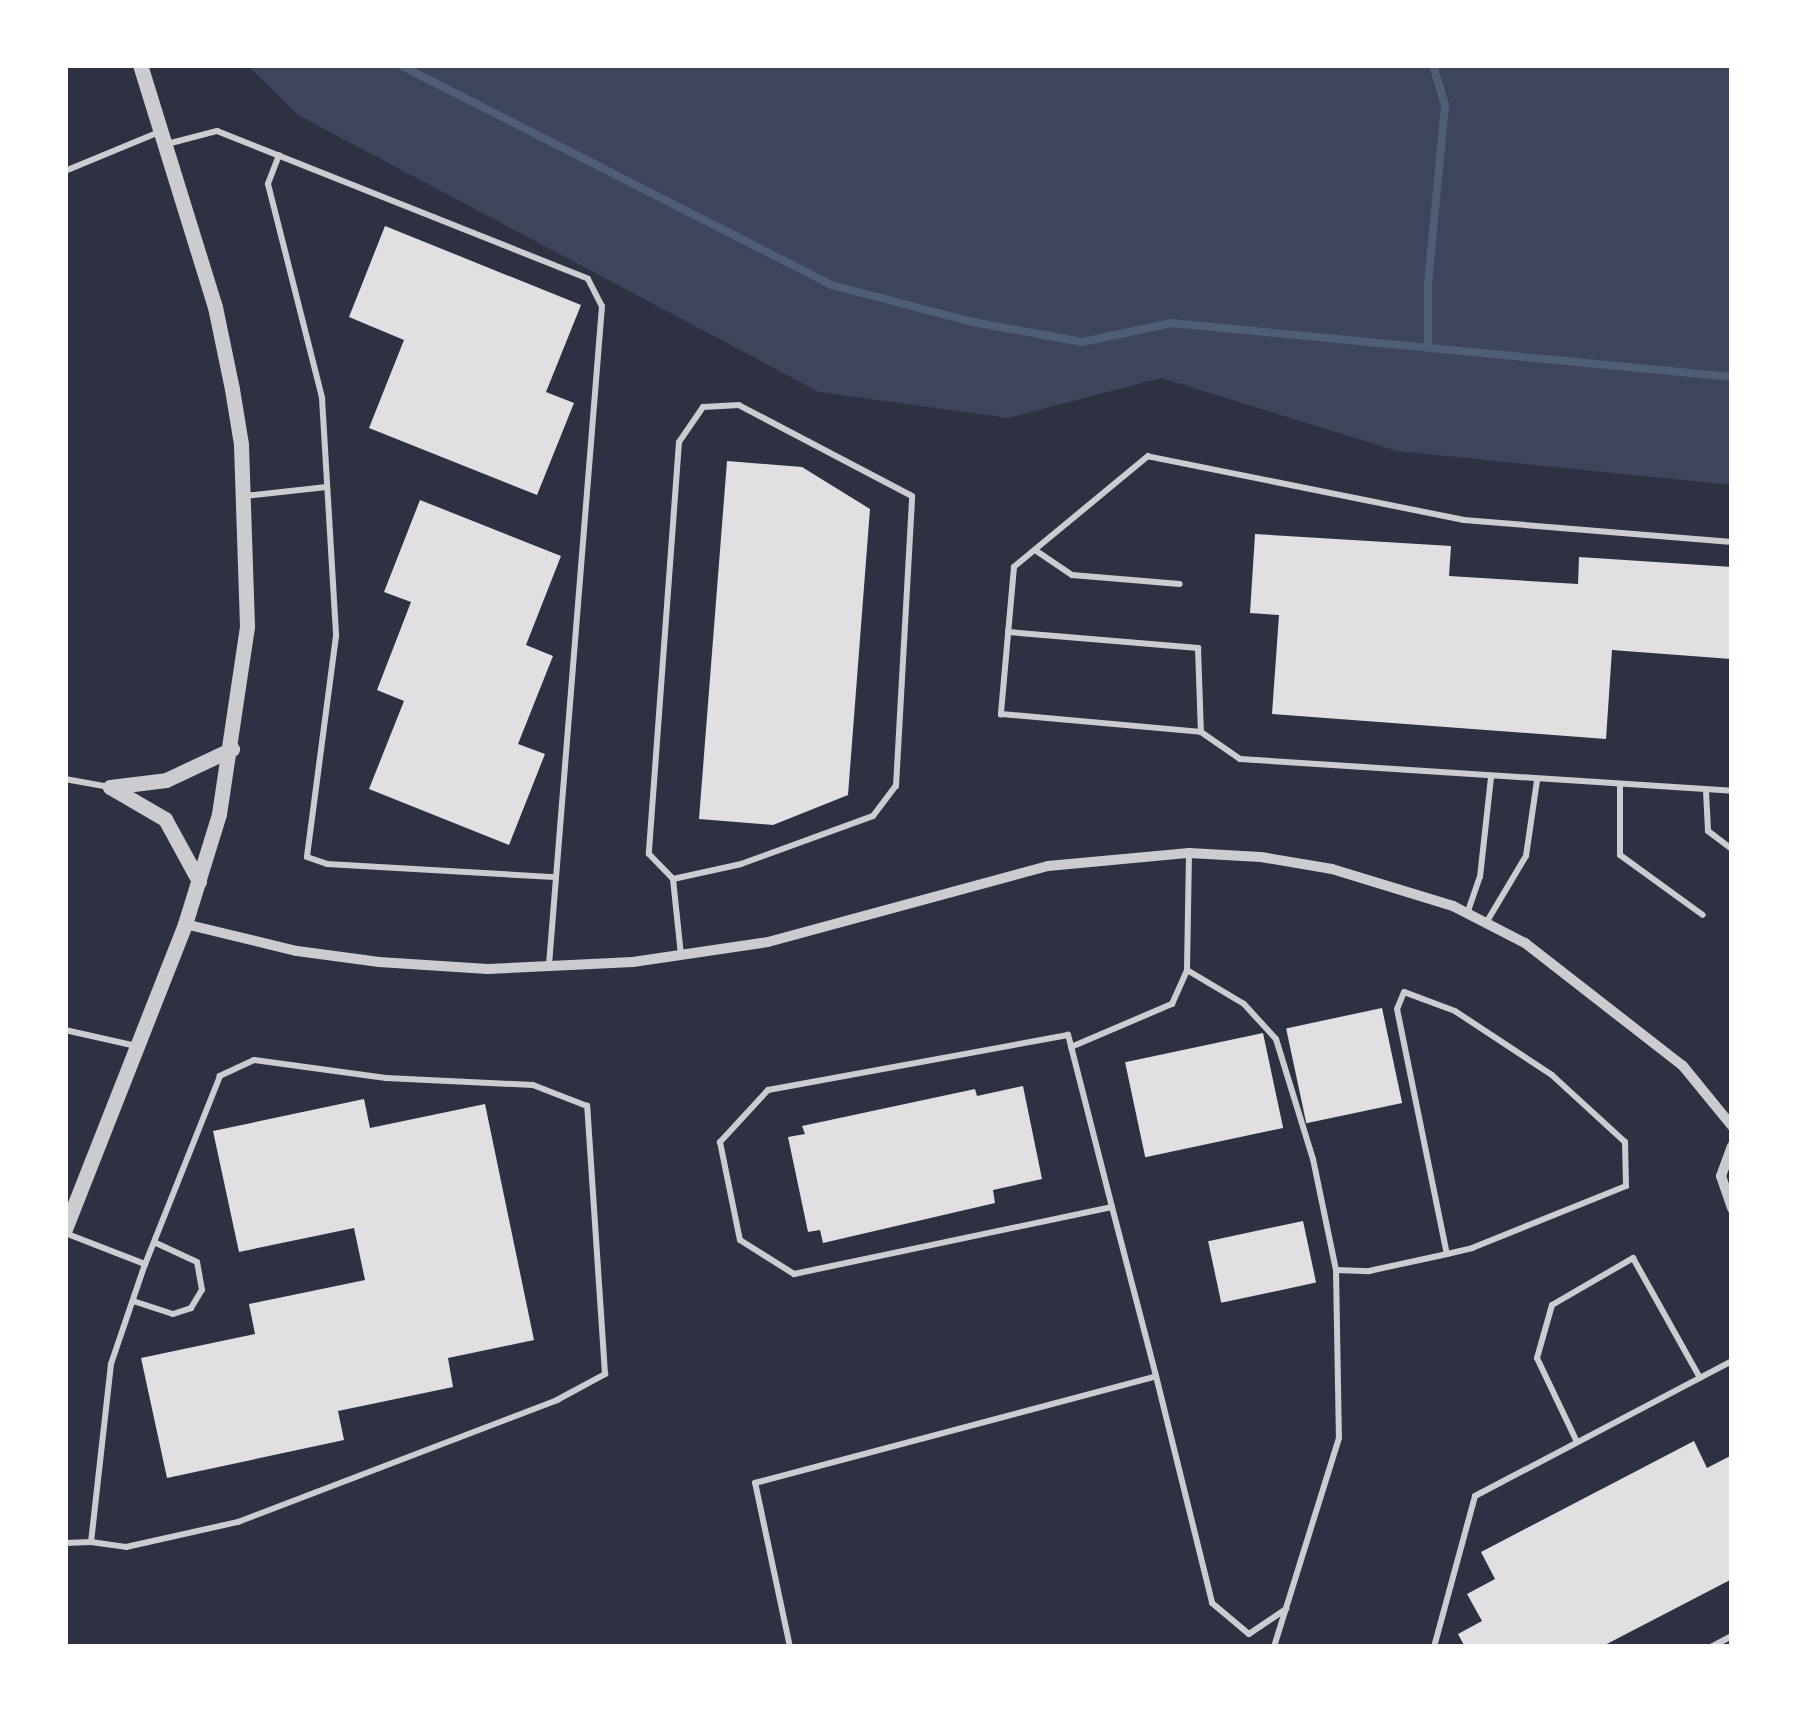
<!DOCTYPE html>
<style>
body{margin:0}
#map{position:relative;width:1797px;height:1712px;overflow:hidden;background:#2d3142;font-family:"PT Sans",sans-serif}
div>[style]{position:absolute}
.green>*{inset:0;background:#3c4559}
.stream>*{height:8px;margin:-4px;padding:0 4px;transform-origin:4px;border-radius:4px;background:#4f5d75}
.building>*{inset:0;background:#e0e0e3;transform-origin:0 0}
.service>*{height:6px;margin:-3px;padding:0 3px;transform-origin:3px;border-radius:3px;background:#caccd0}
.minor>*{height:10px;margin:-5px;padding:0 5px;transform-origin:5px;border-radius:5px;background:#caccd0}
.tertiary>*{height:15px;margin:-7.5px;padding:0 7.5px;transform-origin:7.5px;border-radius:7.5px;background:#caccd0}
span{translate:-50% -50%;white-space:nowrap;text-align:center;line-height:1.15;-webkit-text-stroke:9px #fff;paint-order:stroke}
.frame{position:absolute;inset:0;border:68px solid #fff;pointer-events:none}
</style>
<div id="map">
<div class="green">
<div style="clip-path:polygon(247px 65px,1732px 65px,1732px 485px,1397px 451px,1161px 378px,1008px 418px,819px 392px,298px 115px)"></div>
</div>
<div class="stream">
<div style="left:400px;top:65px;width:484px;rotate:27deg"></div>
<div style="left:831px;top:285px;width:147px;rotate:14.6deg"></div>
<div style="left:973px;top:322px;width:111px;rotate:10.4deg"></div>
<div style="left:1082px;top:342px;width:92px;rotate:-11.9deg"></div>
<div style="left:1172px;top:323px;width:563px;rotate:5.51deg"></div>
<div style="left:1428px;top:346px;width:63px;rotate:-90deg"></div>
<div style="left:1428px;top:283px;width:179px;rotate:-84.5deg"></div>
<div style="left:1445px;top:105px;width:42px;rotate:-106.7deg"></div>
</div>
<div class="building">
<div style="clip-path:polygon(385px 226px,581px 305px,546px 392px,574px 403px,537px 495px,369px 428px,404px 340px,349px 317px)"></div>
<div style="clip-path:polygon(727px 461px,802px 467px,870px 509px,848px 795px,773px 825px,699px 819px)"></div>
<div style="clip-path:polygon(420px 500px,561px 556px,526px 645px,553px 656px,518px 744px,545px 754px,509px 845px,369px 789px,404px 701px,377px 690px,411px 602px,384px 592px)"></div>
<div style="clip-path:polygon(1255px 534px,1451px 546px,1449px 576px,1578px 584px,1579px 557px,1732px 567px,1731px 659px,1612px 650px,1606px 739px,1272px 714px,1279px 615px,1250px 613px)"></div>
<div style="left:1382px;top:1008px;width:97px;height:98px;rotate:78deg"></div>
<div style="left:1263px;top:1033px;width:97px;height:141px;rotate:78deg"></div>
<div style="clip-path:polygon(1023px 1086px,1042px 1179px,993px 1190px,995px 1203px,823px 1243px,820px 1230px,808px 1232px,788px 1137px,805px 1134px,802px 1126px,975px 1089px,977px 1096px)"></div>
<div style="clip-path:polygon(364px 1099px,370px 1128px,485px 1104px,534px 1340px,448px 1358px,453px 1387px,338px 1411px,344px 1440px,167px 1478px,141px 1358px,255px 1334px,249px 1304px,365px 1280px,354px 1228px,239px 1252px,213px 1131px)"></div>
<div style="left:1303px;top:1221px;width:63px;height:97px;rotate:78deg"></div>
<div style="clip-path:polygon(1694px 1441px,1707px 1468px,1732px 1455px,1732px 1579px,1601px 1647px,1465px 1647px,1458px 1634px,1482px 1621px,1467px 1594px,1495px 1579px,1481px 1552px)"></div>
</div>
<div class="service">
<div style="left:167px;top:144px;width:52px;rotate:-14.6deg"></div>
<div style="left:217px;top:131px;width:399px;rotate:21.7deg"></div>
<div style="left:588px;top:279px;width:30px;rotate:63deg"></div>
<div style="left:602px;top:306px;width:661px;rotate:94.6deg"></div>
<div style="left:279px;top:155px;width:31px;rotate:111deg"></div>
<div style="left:268px;top:184px;width:221px;rotate:75.8deg"></div>
<div style="left:322px;top:398px;width:238px;rotate:86.6deg"></div>
<div style="left:336px;top:636px;width:223px;rotate:97.5deg"></div>
<div style="left:307px;top:857px;width:21px;rotate:19deg"></div>
<div style="left:327px;top:864px;width:228px;rotate:3.3deg"></div>
<div style="left:65px;top:171px;width:102px;rotate:-22.5deg"></div>
<div style="left:244px;top:496px;width:83px;rotate:-6.2deg"></div>
<div style="left:1732px;top:542px;width:269px;rotate:-175.3deg"></div>
<div style="left:1464px;top:520px;width:322px;rotate:-168.6deg"></div>
<div style="left:1148px;top:456px;width:174px;rotate:140.4deg"></div>
<div style="left:1014px;top:567px;width:148px;rotate:95.1deg"></div>
<div style="left:1001px;top:714px;width:201px;rotate:5.1deg"></div>
<div style="left:1201px;top:732px;width:47px;rotate:34.7deg"></div>
<div style="left:1240px;top:759px;width:493px;rotate:3.7deg"></div>
<div style="left:1035px;top:550px;width:45px;rotate:34deg"></div>
<div style="left:1072px;top:575px;width:108px;rotate:4.8deg"></div>
<div style="left:1008px;top:632px;width:191px;rotate:4.8deg"></div>
<div style="left:1198px;top:648px;width:84px;rotate:88deg"></div>
<div style="left:65px;top:779px;width:45px;rotate:10.3deg"></div>
<div style="left:1620px;top:785px;width:70px;rotate:90deg"></div>
<div style="left:1620px;top:855px;width:102px;rotate:35.9deg"></div>
<div style="left:1706px;top:791px;width:40px;rotate:87.1deg"></div>
<div style="left:1708px;top:831px;width:30px;rotate:37deg"></div>
<div style="left:1189px;top:854px;width:116px;rotate:91deg"></div>
<div style="left:1187px;top:970px;width:66px;rotate:30.8deg"></div>
<div style="left:1244px;top:1004px;width:47px;rotate:47.6deg"></div>
<div style="left:1276px;top:1039px;width:126px;rotate:72.9deg"></div>
<div style="left:1313px;top:1159px;width:113px;rotate:78.3deg"></div>
<div style="left:1336px;top:1270px;width:168px;rotate:89deg"></div>
<div style="left:1339px;top:1438px;width:219px;rotate:107.3deg"></div>
<div style="left:673px;top:879px;width:70px;rotate:-12.4deg"></div>
<div style="left:741px;top:864px;width:140px;rotate:-20deg"></div>
<div style="left:873px;top:816px;width:38px;rotate:-53deg"></div>
<div style="left:896px;top:786px;width:290px;rotate:-86.8deg"></div>
<div style="left:912px;top:496px;width:195px;rotate:-152.3deg"></div>
<div style="left:739px;top:405px;width:36px;rotate:177deg"></div>
<div style="left:703px;top:407px;width:42px;rotate:124.4deg"></div>
<div style="left:679px;top:442px;width:413px;rotate:94.2deg"></div>
<div style="left:649px;top:854px;width:35px;rotate:46deg"></div>
<div style="left:673px;top:879px;width:76px;rotate:84deg"></div>
<div style="left:1467px;top:914px;width:39px;rotate:-71deg"></div>
<div style="left:1480px;top:877px;width:100px;rotate:-83.7deg"></div>
<div style="left:1486px;top:923px;width:78px;rotate:-59.2deg"></div>
<div style="left:1526px;top:856px;width:76px;rotate:-81.7deg"></div>
<div style="left:65px;top:1030px;width:73px;rotate:12.7deg"></div>
<div style="left:1071px;top:1047px;width:110px;rotate:-23.1deg"></div>
<div style="left:1172px;top:1004px;width:37px;rotate:-66deg"></div>
<div style="left:1112px;top:1207px;width:178px;rotate:-104.3deg"></div>
<div style="left:1068px;top:1035px;width:305px;rotate:169.6deg"></div>
<div style="left:768px;top:1090px;width:71px;rotate:132.7deg"></div>
<div style="left:720px;top:1142px;width:100px;rotate:78.5deg"></div>
<div style="left:740px;top:1240px;width:64px;rotate:32.2deg"></div>
<div style="left:794px;top:1274px;width:325px;rotate:-11.9deg"></div>
<div style="left:1112px;top:1207px;width:175px;rotate:75.4deg"></div>
<div style="left:65px;top:1233px;width:86px;rotate:21.2deg"></div>
<div style="left:145px;top:1264px;width:106px;rotate:108.8deg"></div>
<div style="left:111px;top:1364px;width:179px;rotate:96.4deg"></div>
<div style="left:91px;top:1542px;width:26px;rotate:178deg"></div>
<div style="left:1336px;top:1270px;width:33px;rotate:2deg"></div>
<div style="left:1369px;top:1271px;width:80px;rotate:-12.3deg"></div>
<div style="left:1447px;top:1254px;width:26px;rotate:-13deg"></div>
<div style="left:1472px;top:1248px;width:166px;rotate:-21.9deg"></div>
<div style="left:1626px;top:1186px;width:44px;rotate:-91.3deg"></div>
<div style="left:1625px;top:1142px;width:99px;rotate:-137.5deg"></div>
<div style="left:1552px;top:1075px;width:116px;rotate:-146.6deg"></div>
<div style="left:1455px;top:1011px;width:54px;rotate:-159.6deg"></div>
<div style="left:1404px;top:992px;width:18px;rotate:112deg"></div>
<div style="left:1397px;top:1009px;width:250px;rotate:78.5deg"></div>
<div style="left:133px;top:1301px;width:42px;rotate:18deg"></div>
<div style="left:173px;top:1314px;width:19px;rotate:-18deg"></div>
<div style="left:191px;top:1308px;width:21px;rotate:-59deg"></div>
<div style="left:202px;top:1290px;width:28px;rotate:-100deg"></div>
<div style="left:197px;top:1262px;width:47px;rotate:-155.1deg"></div>
<div style="left:1577px;top:1442px;width:93px;rotate:-115.5deg"></div>
<div style="left:1537px;top:1358px;width:55px;rotate:-74.2deg"></div>
<div style="left:1552px;top:1305px;width:94px;rotate:-30.1deg"></div>
<div style="left:1633px;top:1258px;width:137px;rotate:60.8deg"></div>
<div style="left:91px;top:1542px;width:35px;rotate:8deg"></div>
<div style="left:126px;top:1547px;width:115px;rotate:-12.6deg"></div>
<div style="left:238px;top:1522px;width:342px;rotate:-20.9deg"></div>
<div style="left:557px;top:1400px;width:55px;rotate:-28.4deg"></div>
<div style="left:605px;top:1374px;width:269px;rotate:-93.8deg"></div>
<div style="left:587px;top:1106px;width:58px;rotate:-158.7deg"></div>
<div style="left:533px;top:1085px;width:147px;rotate:-177.3deg"></div>
<div style="left:386px;top:1078px;width:133px;rotate:-172.2deg"></div>
<div style="left:254px;top:1060px;width:38px;rotate:155deg"></div>
<div style="left:220px;top:1076px;width:202px;rotate:111.7deg"></div>
<div style="left:790px;top:1647px;width:168px;rotate:-102deg"></div>
<div style="left:755px;top:1483px;width:415px;rotate:-14.9deg"></div>
<div style="left:1156px;top:1376px;width:234px;rotate:76.1deg"></div>
<div style="left:1212px;top:1603px;width:48px;rotate:40deg"></div>
<div style="left:1249px;top:1634px;width:45px;rotate:-34deg"></div>
<div style="left:1434px;top:1647px;width:156px;rotate:-74.8deg"></div>
<div style="left:1475px;top:1496px;width:290px;rotate:-27.7deg"></div>
<div style="left:1711px;top:1647px;width:24px;rotate:-28deg"></div>
</div>
<div class="minor">
<div style="left:185px;top:924px;width:115px;rotate:13.6deg"></div>
<div style="left:297px;top:951px;width:83px;rotate:7.6deg"></div>
<div style="left:379px;top:962px;width:109px;rotate:3.7deg"></div>
<div style="left:488px;top:969px;width:145px;rotate:-2.8deg"></div>
<div style="left:633px;top:962px;width:136px;rotate:-8.4deg"></div>
<div style="left:768px;top:942px;width:290px;rotate:-15.2deg"></div>
<div style="left:1048px;top:866px;width:142px;rotate:-5.3deg"></div>
<div style="left:1189px;top:853px;width:72px;rotate:3.2deg"></div>
<div style="left:1261px;top:857px;width:72px;rotate:9.6deg"></div>
<div style="left:1332px;top:869px;width:127px;rotate:17deg"></div>
<div style="left:1453px;top:906px;width:81px;rotate:27.2deg"></div>
<div style="left:1525px;top:943px;width:200px;rotate:37.9deg"></div>
<div style="left:1683px;top:1066px;width:77px;rotate:50.8deg"></div>
<div style="left:1732px;top:1146px;width:32px;rotate:110deg"></div>
<div style="left:1721px;top:1176px;width:34px;rotate:71deg"></div>
</div>
<div class="tertiary">
<div style="left:110px;top:787px;width:64px;rotate:30.2deg"></div>
<div style="left:165px;top:819px;width:71px;rotate:61.3deg"></div>
<div style="left:110px;top:787px;width:56px;rotate:-7.1deg"></div>
<div style="left:166px;top:780px;width:73px;rotate:-25.2deg"></div>
<div style="left:65px;top:1229px;width:328px;rotate:-68.5deg"></div>
<div style="left:185px;top:924px;width:115px;rotate:-72.8deg"></div>
<div style="left:219px;top:814px;width:190px;rotate:-81.5deg"></div>
<div style="left:247px;top:626px;width:182px;rotate:-91.9deg"></div>
<div style="left:241px;top:444px;width:56px;rotate:-99.3deg"></div>
<div style="left:232px;top:389px;width:84px;rotate:-101.7deg"></div>
<div style="left:215px;top:307px;width:253px;rotate:-107.2deg"></div>
</div>
<div class="frame"></div>
</div>
